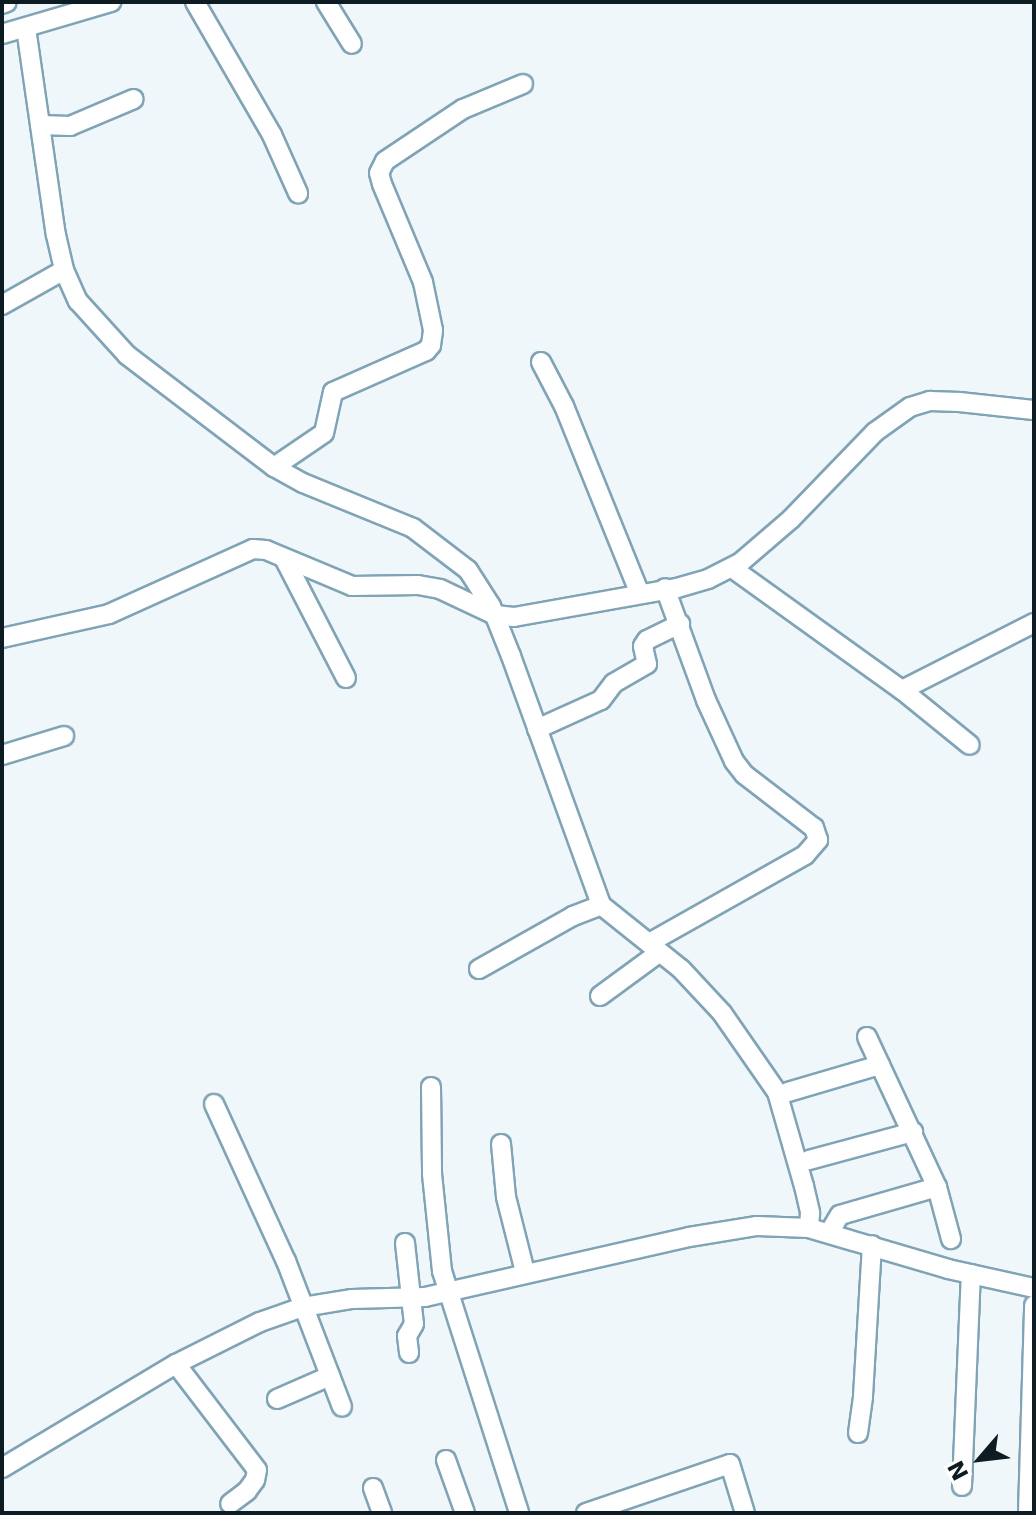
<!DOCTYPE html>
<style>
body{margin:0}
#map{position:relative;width:1036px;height:1515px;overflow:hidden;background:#f0f7fb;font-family:"DejaVu Sans",sans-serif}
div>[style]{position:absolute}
.roads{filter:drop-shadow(2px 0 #80a4b6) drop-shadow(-2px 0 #80a4b6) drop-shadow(0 2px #80a4b6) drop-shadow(0 -2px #80a4b6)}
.minor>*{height:18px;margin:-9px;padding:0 9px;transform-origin:9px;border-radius:9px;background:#fff}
span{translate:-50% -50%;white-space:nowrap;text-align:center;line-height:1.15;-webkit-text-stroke:7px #fff;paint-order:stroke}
.frame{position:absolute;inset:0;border:4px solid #0d1b22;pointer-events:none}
.north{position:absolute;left:940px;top:1419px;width:80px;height:80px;-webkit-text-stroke:6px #fff;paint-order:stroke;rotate:242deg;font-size:22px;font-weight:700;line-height:32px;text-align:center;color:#0d1b22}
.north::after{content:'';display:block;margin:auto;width:28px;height:36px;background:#0d1b22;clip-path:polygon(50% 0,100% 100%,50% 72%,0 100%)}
</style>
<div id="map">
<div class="roads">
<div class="minor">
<div style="left:195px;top:2px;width:154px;rotate:59.9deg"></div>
<div style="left:272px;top:135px;width:64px;rotate:65.9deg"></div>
<div style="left:326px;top:2px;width:49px;rotate:58.2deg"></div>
<div style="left:2px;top:4px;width:5px;rotate:-22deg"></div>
<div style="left:26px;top:28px;width:209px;rotate:81.8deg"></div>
<div style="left:56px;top:235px;width:36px;rotate:77deg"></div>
<div style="left:64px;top:270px;width:34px;rotate:66deg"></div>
<div style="left:78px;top:301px;width:73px;rotate:47.8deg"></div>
<div style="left:127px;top:355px;width:185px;rotate:37.3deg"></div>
<div style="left:274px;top:467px;width:33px;rotate:29deg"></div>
<div style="left:303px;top:483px;width:119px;rotate:22.2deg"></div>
<div style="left:413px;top:528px;width:69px;rotate:37.4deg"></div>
<div style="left:468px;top:570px;width:43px;rotate:57.4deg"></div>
<div style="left:491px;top:606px;width:54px;rotate:68.2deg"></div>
<div style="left:511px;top:656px;width:265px;rotate:70.1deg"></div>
<div style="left:601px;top:905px;width:102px;rotate:38.7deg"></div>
<div style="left:681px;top:969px;width:60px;rotate:47deg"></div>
<div style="left:722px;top:1013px;width:96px;rotate:55.2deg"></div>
<div style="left:777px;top:1092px;width:98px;rotate:74deg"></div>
<div style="left:804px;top:1186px;width:28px;rotate:77deg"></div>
<div style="left:810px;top:1213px;width:15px;rotate:94deg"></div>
<div style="left:2px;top:34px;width:114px;rotate:-16.4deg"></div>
<div style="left:40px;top:125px;width:30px;rotate:2deg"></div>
<div style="left:70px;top:126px;width:69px;rotate:-22.9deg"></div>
<div style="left:2px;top:305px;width:71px;rotate:-29.4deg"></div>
<div style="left:541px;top:362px;width:50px;rotate:62.4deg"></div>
<div style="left:564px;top:406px;width:201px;rotate:68deg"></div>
<div style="left:274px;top:467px;width:60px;rotate:-34.2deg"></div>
<div style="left:324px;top:433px;width:42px;rotate:-77.6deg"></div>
<div style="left:333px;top:392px;width:102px;rotate:-23.8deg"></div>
<div style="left:426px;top:351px;width:8px;rotate:-50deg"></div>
<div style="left:431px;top:345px;width:15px;rotate:-82deg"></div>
<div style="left:433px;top:330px;width:49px;rotate:-101.8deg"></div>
<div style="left:423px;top:282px;width:106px;rotate:-112.7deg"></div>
<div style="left:382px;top:184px;width:11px;rotate:-105deg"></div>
<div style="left:379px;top:173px;width:13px;rotate:-63deg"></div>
<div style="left:385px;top:161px;width:94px;rotate:-33.7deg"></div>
<div style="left:463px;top:109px;width:65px;rotate:-22.6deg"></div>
<div style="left:284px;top:558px;width:135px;rotate:62.7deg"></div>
<div style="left:732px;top:568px;width:209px;rotate:35.7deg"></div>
<div style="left:902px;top:690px;width:148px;rotate:-26.9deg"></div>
<div style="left:2px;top:638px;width:110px;rotate:-12.6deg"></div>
<div style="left:109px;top:614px;width:158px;rotate:-24.3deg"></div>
<div style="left:253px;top:549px;width:13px;rotate:4deg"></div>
<div style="left:266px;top:550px;width:93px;rotate:22.7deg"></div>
<div style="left:352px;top:586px;width:66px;rotate:-0.9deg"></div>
<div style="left:418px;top:585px;width:22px;rotate:10deg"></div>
<div style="left:440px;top:589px;width:61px;rotate:25.3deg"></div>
<div style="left:495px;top:615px;width:19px;rotate:6deg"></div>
<div style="left:514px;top:617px;width:166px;rotate:-10.1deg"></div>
<div style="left:677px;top:588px;width:32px;rotate:-16deg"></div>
<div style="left:708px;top:579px;width:37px;rotate:-27deg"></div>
<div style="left:741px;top:562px;width:66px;rotate:-40.7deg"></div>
<div style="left:791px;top:519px;width:121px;rotate:-46deg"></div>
<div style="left:875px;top:432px;width:43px;rotate:-35.5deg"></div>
<div style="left:910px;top:407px;width:21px;rotate:-17deg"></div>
<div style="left:930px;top:401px;width:29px;rotate:2deg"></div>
<div style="left:959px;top:402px;width:75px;rotate:6.1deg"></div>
<div style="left:902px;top:690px;width:87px;rotate:39deg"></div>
<div style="left:537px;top:729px;width:70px;rotate:-24.4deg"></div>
<div style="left:601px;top:700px;width:21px;rotate:-53deg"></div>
<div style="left:614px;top:683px;width:38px;rotate:-30deg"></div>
<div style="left:647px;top:664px;width:18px;rotate:-103deg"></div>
<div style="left:643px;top:646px;width:7px;rotate:-56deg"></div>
<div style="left:647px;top:640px;width:37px;rotate:-26deg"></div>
<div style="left:2px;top:755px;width:65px;rotate:-17deg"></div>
<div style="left:649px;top:943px;width:179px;rotate:-29.4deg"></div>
<div style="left:805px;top:855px;width:20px;rotate:-49deg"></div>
<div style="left:818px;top:840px;width:13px;rotate:-108deg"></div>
<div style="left:814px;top:828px;width:88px;rotate:-142.4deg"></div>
<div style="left:744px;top:774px;width:16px;rotate:-128deg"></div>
<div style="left:734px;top:761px;width:67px;rotate:-114.7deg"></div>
<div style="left:706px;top:700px;width:119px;rotate:-110.1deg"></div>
<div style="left:479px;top:969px;width:108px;rotate:-29.4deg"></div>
<div style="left:573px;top:916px;width:30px;rotate:-21deg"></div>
<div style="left:600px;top:996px;width:74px;rotate:-36.3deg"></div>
<div style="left:867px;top:1037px;width:166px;rotate:65deg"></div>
<div style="left:937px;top:1187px;width:54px;rotate:74.9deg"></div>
<div style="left:431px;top:1087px;width:87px;rotate:89.3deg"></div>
<div style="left:432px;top:1174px;width:98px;rotate:84.1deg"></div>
<div style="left:442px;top:1271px;width:254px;rotate:72.3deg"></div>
<div style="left:788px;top:1092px;width:96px;rotate:-16.4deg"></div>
<div style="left:214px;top:1104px;width:173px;rotate:65.4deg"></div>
<div style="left:286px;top:1261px;width:156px;rotate:69deg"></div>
<div style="left:501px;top:1144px;width:53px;rotate:84.6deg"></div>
<div style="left:506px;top:1197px;width:77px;rotate:75.8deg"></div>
<div style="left:809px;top:1160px;width:108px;rotate:-15.1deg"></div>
<div style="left:829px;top:1233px;width:21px;rotate:-59deg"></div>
<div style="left:840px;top:1215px;width:101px;rotate:-16.1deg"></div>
<div style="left:405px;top:1243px;width:81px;rotate:83.7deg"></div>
<div style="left:414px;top:1324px;width:14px;rotate:120deg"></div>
<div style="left:407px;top:1336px;width:17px;rotate:83deg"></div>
<div style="left:176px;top:1364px;width:133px;rotate:52.6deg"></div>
<div style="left:257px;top:1470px;width:10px;rotate:101deg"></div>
<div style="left:255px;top:1480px;width:14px;rotate:126deg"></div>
<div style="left:247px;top:1491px;width:21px;rotate:143deg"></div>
<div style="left:277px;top:1399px;width:58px;rotate:-23.5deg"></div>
<div style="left:858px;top:1433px;width:37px;rotate:-82deg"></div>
<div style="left:863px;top:1396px;width:151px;rotate:-86.6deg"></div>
<div style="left:446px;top:1460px;width:56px;rotate:70.3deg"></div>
<div style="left:2px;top:1468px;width:203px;rotate:-30.9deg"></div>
<div style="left:176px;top:1364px;width:94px;rotate:-26.6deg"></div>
<div style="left:260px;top:1322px;width:46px;rotate:-19.2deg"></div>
<div style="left:303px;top:1307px;width:50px;rotate:-9.3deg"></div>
<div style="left:352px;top:1299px;width:73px;rotate:-1.6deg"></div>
<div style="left:425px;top:1297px;width:271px;rotate:-12.8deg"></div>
<div style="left:689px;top:1237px;width:69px;rotate:-9.2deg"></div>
<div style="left:757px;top:1226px;width:52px;rotate:2.2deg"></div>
<div style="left:809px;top:1228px;width:145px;rotate:16.4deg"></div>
<div style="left:948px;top:1269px;width:88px;rotate:12.5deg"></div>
<div style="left:962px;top:1486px;width:212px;rotate:-87.6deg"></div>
<div style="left:373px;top:1488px;width:27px;rotate:70deg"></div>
<div style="left:586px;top:1513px;width:152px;rotate:-18.8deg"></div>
<div style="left:730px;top:1464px;width:51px;rotate:73deg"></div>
<div style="left:1028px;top:1513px;width:208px;rotate:-88.3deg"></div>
</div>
</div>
<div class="frame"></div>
<div class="north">N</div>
</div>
